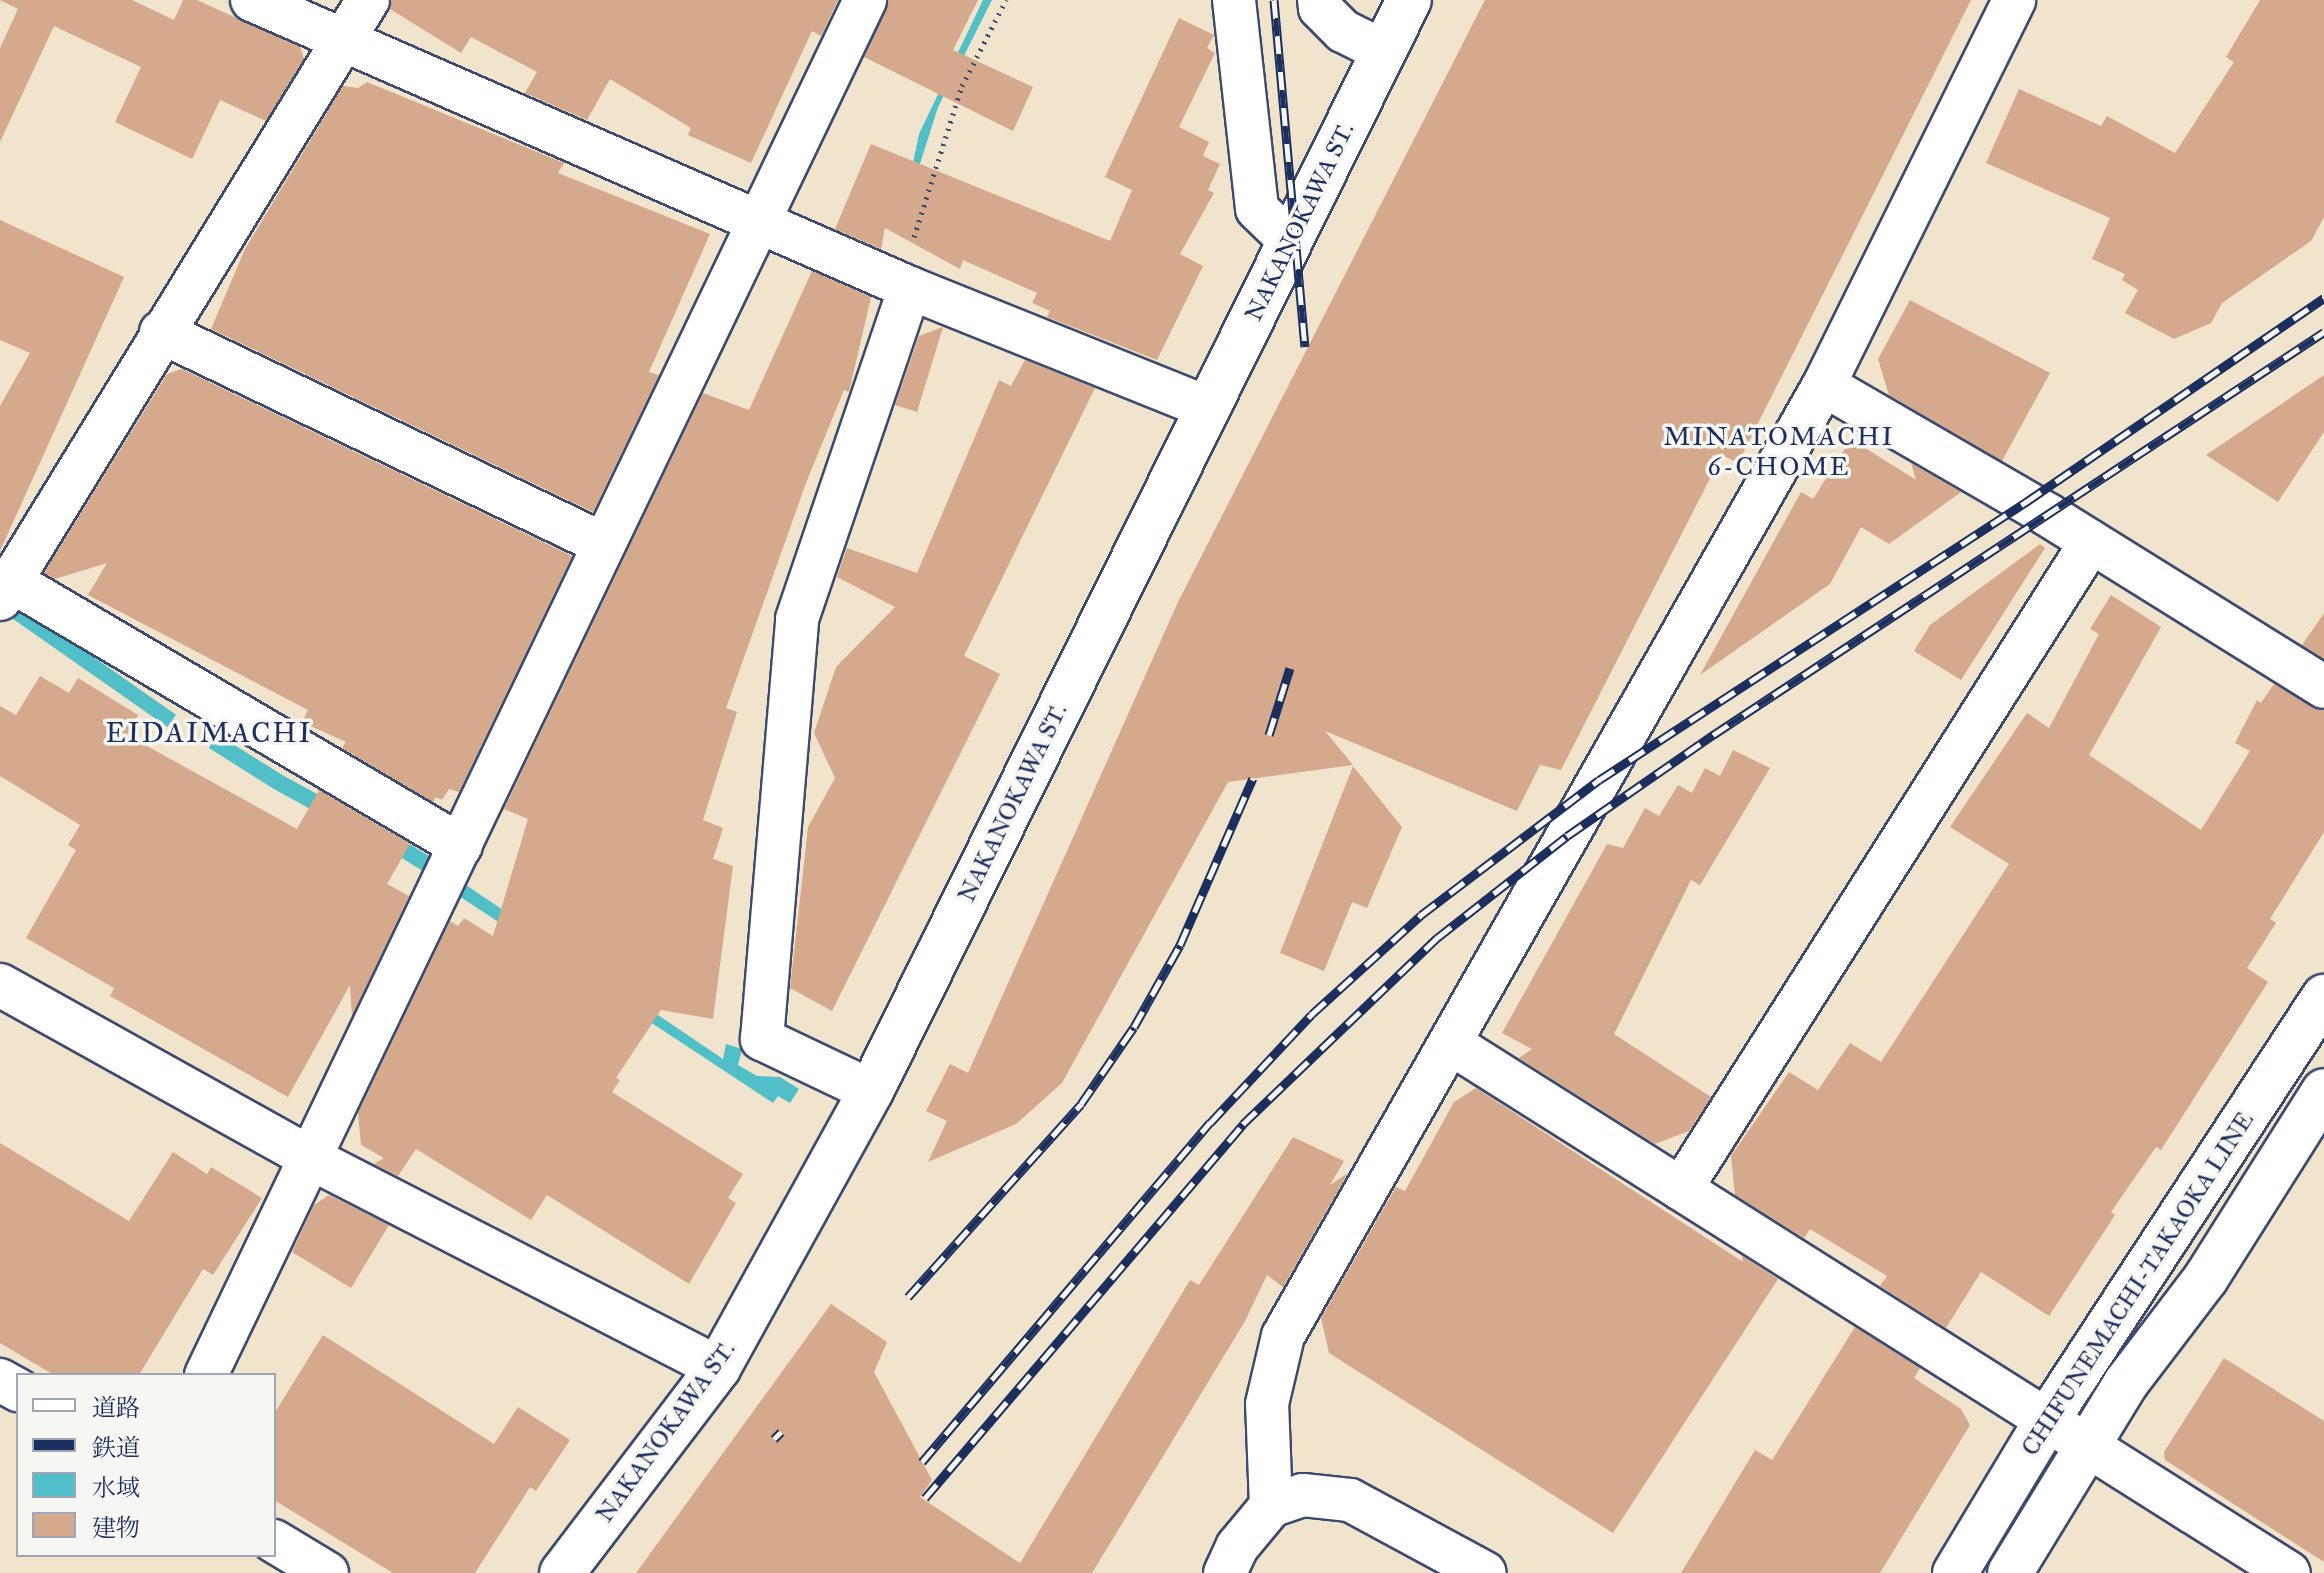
<!DOCTYPE html>
<meta charset="utf-8">
<style>
body{margin:0}
#map{position:relative;width:2324px;height:1573px;overflow:hidden;background:#f1e4cd;font-family:"IM FELL Great Primer","Noto Serif JP",serif}
div>[style]{position:absolute}
.water>*{inset:0;background:#50bfc7;transform-origin:0 0}
.stream>*{height:16px;margin:-8px;padding:0 8px;transform-origin:8px;border-radius:8px;background:#50bfc7}
.building>*{inset:0;background:#d5a98b}
.path>*{height:5px;margin-top:-2.5px;transform-origin:0;background:repeating-linear-gradient(90deg,#3b4a6f 0 2px,transparent 0 8px)}
.roads{filter:drop-shadow(2px 0 #3b4a6f) drop-shadow(-2px 0 #3b4a6f) drop-shadow(0 2px #3b4a6f) drop-shadow(0 -2px #3b4a6f)}
.street>*{height:42px;margin:-21px;padding:0 21px;transform-origin:21px;border-radius:21px;background:#fff}
.secondary>*{height:44px;margin:-22px;padding:0 22px;transform-origin:22px;border-radius:22px;background:#fff}
.rail>*{height:9px;margin-top:-4.5px;transform-origin:0;background:repeating-linear-gradient(90deg,#f6f6f2 0 18px,#1b2f5e 0 36px);box-sizing:border-box;border-block:2px solid #1b2f5e}
span{translate:-50% -50%;white-space:nowrap;text-align:center;line-height:1.15;-webkit-text-stroke:7px #f6f6f2;paint-order:stroke}
.street-label{font-size:24px;color:#1b2f5e}
.neighbourhood-label{font-size:26px;color:#1b2f5e;letter-spacing:2px}
.quarter-label{font-size:28px;color:#1b2f5e;letter-spacing:2px}
.legend{position:absolute;left:16px;top:1373px;width:260px;height:184px;box-sizing:border-box;background:#f6f6f2;border:2px solid #9ea6b7;margin:0;padding:10px 14px;list-style:none;font-size:24px;color:#1b2f5e}
.legend li{display:flex;align-items:center;gap:16px;height:40px}
.legend b{width:40px;border:2px solid #9ea6b7}
</style>
<div id="map">
<div class="water">
<div style="clip-path:polygon(983px 0,992px 0,938px 107px,899px 230px,919px 134px)"></div>
<div style="left:22px;top:607px;width:188px;height:15px;rotate:35deg"></div>
<div style="clip-path:polygon(217px 734px,284px 776px,370px 823px,361px 837px,274px 789px,209px 748px)"></div>
<div style="clip-path:polygon(466px 885px,723px 1059px,726px 1044px,742px 1049px,738px 1065px,757px 1076px,780px 1077px,799px 1089px,790px 1103px,778px 1096px,773px 1103px,459px 896px)"></div>
</div>
<div class="stream">
<div style="left:396px;top:845px;width:36px;rotate:32deg"></div>
</div>
<div class="building">
<div style="clip-path:polygon(0 0,132px 0,174px 20px,183px 0,197px 0,300px 47px,304px 59px,266px 121px,220px 100px,192px 159px,115px 122px,141px 67px,54px 26px,0 142px,0 48px,18px 9px)"></div>
<div style="clip-path:polygon(392px 0,838px 0,821px 36px,812px 31px,751px 163px,688px 135px,691px 128px,610px 79px,587px 120px,525px 93px,537px 72px,471px 37px,461px 53px,390px 9px)"></div>
<div style="clip-path:polygon(889px 0,978px 0,953px 50px,1033px 87px,1013px 131px,864px 57px)"></div>
<div style="clip-path:polygon(1485px 0,1971px 0,1738px 463px,1722px 455px,1561px 770px,1540px 765px,1517px 811px,1325px 731px,1353px 765px,1228px 782px,1062px 1083px,1016px 1124px,928px 1162px,947px 1121px,926px 1111px,950px 1064px,968px 1073px,1178px 602px)"></div>
<div style="clip-path:polygon(2260px 0,2324px 0,2324px 217px,2311px 241px,2222px 303px,2211px 323px,2174px 339px,2125px 313px,2138px 290px,2122px 280px,2125px 274px,2092px 259px,2110px 218px,1986px 163px,2019px 89px,2101px 126px,2107px 116px,2175px 153px,2234px 62px,2226px 57px)"></div>
<div style="clip-path:polygon(1179px 18px,1214px 35px,1207px 48px,1215px 53px,1179px 127px,1209px 142px,1203px 156px,1220px 164px,1208px 190px,1214px 193px,1180px 254px,1203px 266px,1157px 360px,1047px 317px,1050px 311px,1032px 303px,1037px 293px,963px 260px,960px 269px,885px 228px,881px 249px,835px 229px,871px 144px,1110px 241px,1132px 190px,1105px 177px)"></div>
<div style="clip-path:polygon(367px 82px,564px 163px,558px 173px,710px 234px,649px 372px,659px 375px,593px 512px,211px 329px,245px 249px,343px 86px,358px 88px)"></div>
<div style="clip-path:polygon(0 220px,124px 277px,0 551px,0 406px,30px 353px,0 340px)"></div>
<div style="clip-path:polygon(812px 271px,871px 297px,849px 392px,844px 390px,806px 483px,726px 708px,737px 712px,703px 820px,723px 828px,713px 859px,733px 866px,713px 1019px,661px 1010px,616px 1078px,620px 1080px,612px 1092px,743px 1174px,728px 1198px,736px 1203px,689px 1284px,547px 1195px,531px 1220px,416px 1149px,398px 1176px,374px 1164px,384px 1158px,361px 1145px,358px 1113px,450px 921px,458px 926px,464px 918px,493px 936px,528px 819px,504px 809px,703px 393px,749px 410px)"></div>
<div style="clip-path:polygon(1910px 300px,2050px 373px,2002px 461px,1889px 395px,1878px 359px)"></div>
<div style="clip-path:polygon(943px 327px,917px 412px,895px 405px,919px 336px)"></div>
<div style="clip-path:polygon(1025px 360px,1095px 388px,964px 656px,1000px 674px,832px 1011px,790px 988px,808px 827px,835px 778px,814px 733px,836px 667px,895px 607px,837px 577px,847px 548px,917px 573px,999px 380px,1011px 386px)"></div>
<div style="clip-path:polygon(182px 369px,572px 556px,459px 792px,449px 789px,442px 800px,436px 797px,433px 802px,342px 748px,346px 742px,302px 722px,308px 710px,88px 595px,107px 563px,55px 579px,44px 573px,167px 374px)"></div>
<div style="clip-path:polygon(2324px 375px,2324px 432px,2278px 502px,2206px 455px)"></div>
<div style="clip-path:polygon(1851px 439px,1916px 480px,1911px 463px,1961px 492px,1889px 544px,1861px 527px,1830px 584px,1700px 675px,1801px 492px,1813px 499px)"></div>
<div style="clip-path:polygon(2040px 544px,2045px 548px,1961px 680px,1914px 651px,1930px 625px)"></div>
<div style="clip-path:polygon(2111px 595px,2161px 627px,2089px 755px,2201px 830px,2250px 751px,2235px 743px,2257px 700px,2261px 703px,2274px 684px,2324px 711px,2324px 832px,2270px 919px,2276px 923px,2247px 968px,2268px 982px,2161px 1150px,2156px 1147px,2111px 1212px,2115px 1215px,2049px 1316px,1981px 1272px,1946px 1328px,1880px 1286px,1887px 1276px,1810px 1229px,1804px 1238px,1735px 1195px,1731px 1156px,1789px 1072px,1818px 1090px,1850px 1043px,1881px 1062px,2009px 864px,1950px 827px,2027px 713px,2049px 728px,2099px 634px,2090px 629px)"></div>
<div style="clip-path:polygon(2324px 613px,2324px 659px,2302px 645px)"></div>
<div style="clip-path:polygon(40px 676px,69px 693px,78px 678px,138px 715px,127px 735px,297px 829px,319px 790px,410px 844px,387px 884px,409px 896px,352px 1016px,350px 985px,288px 1097px,110px 996px,114px 988px,26px 938px,76px 850px,68px 845px,80px 825px,0 776px,0 706px,16px 715px)"></div>
<div style="clip-path:polygon(1733px 750px,1770px 768px,1700px 885px,1691px 880px,1614px 1034px,1711px 1097px,1689px 1131px,1655px 1144px,1519px 1058px,1532px 1049px,1502px 1033px,1607px 844px,1623px 848px,1645px 808px,1659px 816px,1678px 785px,1692px 793px,1705px 768px,1720px 776px)"></div>
<div style="clip-path:polygon(1353px 766px,1402px 827px,1367px 908px,1352px 902px,1324px 971px,1280px 953px)"></div>
<div style="clip-path:polygon(1476px 1088px,1743px 1262px,1742px 1256px,1778px 1279px,1613px 1533px,1329px 1353px,1321px 1318px,1396px 1187px,1405px 1191px,1454px 1102px)"></div>
<div style="clip-path:polygon(1293px 1137px,1344px 1161px,1330px 1185px,1348px 1173px,1283px 1287px,1267px 1275px,1244px 1323px,1092px 1573px,636px 1573px,831px 1304px,887px 1342px,874px 1372px,932px 1480px,920px 1497px,1020px 1563px,1190px 1280px,1199px 1285px)"></div>
<div style="clip-path:polygon(0 1143px,129px 1221px,173px 1152px,207px 1174px,211px 1167px,262px 1198px,213px 1275px,203px 1269px,139px 1375px,54px 1375px,0 1343px)"></div>
<div style="clip-path:polygon(329px 1195px,389px 1225px,351px 1288px,292px 1252px,314px 1205px)"></div>
<div style="clip-path:polygon(1855px 1327px,1920px 1368px,1914px 1378px,1961px 1409px,1970px 1425px,1880px 1573px,1681px 1573px,1755px 1450px,1772px 1460px)"></div>
<div style="clip-path:polygon(323px 1335px,494px 1444px,518px 1407px,570px 1440px,536px 1491px,530px 1487px,475px 1573px,393px 1573px,274px 1500px,274px 1414px)"></div>
<div style="clip-path:polygon(2224px 1358px,2324px 1421px,2324px 1562px,2165px 1460px,2164px 1452px)"></div>
</div>
<div class="path">
<div style="left:914px;top:237px;width:158px;rotate:-72.4deg"></div>
<div style="left:962px;top:86px;width:97px;rotate:-62.9deg"></div>
</div>
<div class="roads">
<div class="street">
<div style="left:252px;top:0;width:718px;rotate:23.64deg"></div>
<div style="left:910px;top:288px;width:322px;rotate:21.9deg"></div>
<div style="left:1234px;top:0;width:210px;rotate:83.7deg"></div>
<div style="left:1257px;top:209px;width:46px;rotate:44.1deg"></div>
<div style="left:1319px;top:0;width:8px;rotate:83deg"></div>
<div style="left:1320px;top:8px;width:33px;rotate:45deg"></div>
<div style="left:1343px;top:31px;width:45px;rotate:26.6deg"></div>
<div style="left:161px;top:332px;width:490px;rotate:25.6deg"></div>
<div style="left:1824px;top:385px;width:259px;rotate:30.1deg"></div>
<div style="left:2048px;top:515px;width:325px;rotate:31.9deg"></div>
<div style="left:11px;top:581px;width:522px;rotate:30.49deg"></div>
<div style="left:0;top:599px;width:703px;rotate:-58.44deg"></div>
<div style="left:0;top:985px;width:357px;rotate:29.1deg"></div>
<div style="left:312px;top:1159px;width:457px;rotate:27.2deg"></div>
<div style="left:1450px;top:1043px;width:992px;rotate:32.28deg"></div>
<div style="left:871px;top:1091px;width:121px;rotate:-154.5deg"></div>
<div style="left:762px;top:1039px;width:421px;rotate:-85.2deg"></div>
<div style="left:797px;top:619px;width:350px;rotate:-71.2deg"></div>
<div style="left:1681px;top:1189px;width:766px;rotate:-57.64deg"></div>
<div style="left:206px;top:1375px;width:1525px;rotate:-64.39deg"></div>
<div style="left:0;top:1380px;width:21px;rotate:29deg"></div>
<div style="left:1271px;top:1506px;width:102px;rotate:-92.2deg"></div>
<div style="left:1267px;top:1404px;width:70px;rotate:-76.8deg"></div>
<div style="left:1283px;top:1336px;width:1094px;rotate:-60.37deg"></div>
<div style="left:1824px;top:385px;width:429px;rotate:-63.7deg"></div>
<div style="left:274px;top:1541px;width:62px;rotate:31.1deg"></div>
<div style="left:1225px;top:1573px;width:29px;rotate:-65deg"></div>
<div style="left:1237px;top:1547px;width:53px;rotate:-50.3deg"></div>
<div style="left:1271px;top:1506px;width:34px;rotate:-19deg"></div>
<div style="left:1303px;top:1495px;width:47px;rotate:6.1deg"></div>
<div style="left:1350px;top:1500px;width:153px;rotate:28.4deg"></div>
</div>
<div class="secondary">
<div style="left:562px;top:1573px;width:258px;rotate:-52.7deg"></div>
<div style="left:718px;top:1368px;width:316px;rotate:-61.1deg"></div>
<div style="left:871px;top:1091px;width:1216px;rotate:-63.75deg"></div>
<div style="left:1955px;top:1573px;width:179px;rotate:-59deg"></div>
<div style="left:2047px;top:1420px;width:506px;rotate:-56.78deg"></div>
<div style="left:2010px;top:1573px;width:223px;rotate:-58.6deg"></div>
<div style="left:2126px;top:1383px;width:132px;rotate:-52.7deg"></div>
<div style="left:2206px;top:1278px;width:221px;rotate:-57.7deg"></div>
</div>
</div>
<div class="rail">
<div style="left:1274px;top:0;width:348px;rotate:84.9deg"></div>
<div style="left:1269px;top:735px;width:70px;rotate:-72.6deg"></div>
<div style="left:908px;top:1297px;width:259px;rotate:-48.1deg"></div>
<div style="left:1081px;top:1104px;width:93px;rotate:-55.5deg"></div>
<div style="left:1134px;top:1027px;width:94px;rotate:-60.7deg"></div>
<div style="left:1180px;top:945px;width:182px;rotate:-66.4deg"></div>
<div style="left:774px;top:1439px;width:10px;rotate:-45deg"></div>
<div style="left:922px;top:1462px;width:445px;rotate:-49.7deg"></div>
<div style="left:1210px;top:1123px;width:149px;rotate:-46.9deg"></div>
<div style="left:1312px;top:1014px;width:147px;rotate:-42.2deg"></div>
<div style="left:1421px;top:915px;width:223px;rotate:-37.2deg"></div>
<div style="left:1599px;top:780px;width:510px;rotate:-33.07deg"></div>
<div style="left:2026px;top:502px;width:361px;rotate:-34.4deg"></div>
<div style="left:925px;top:1498px;width:491px;rotate:-49.6deg"></div>
<div style="left:1243px;top:1124px;width:269px;rotate:-43.8deg"></div>
<div style="left:1437px;top:938px;width:165px;rotate:-38.1deg"></div>
<div style="left:1567px;top:836px;width:178px;rotate:-34.7deg"></div>
<div style="left:1713px;top:735px;width:732px;rotate:-33.41deg"></div>
</div>
<div class="street-label">
<span style="left:1300px;top:222px;rotate:-64deg">NAKANOKAWA ST.</span>
<span style="left:1013px;top:803px;rotate:-64deg">NAKANOKAWA ST.</span>
<span style="left:2138px;top:1284px;rotate:-57deg">CHIFUNEMACHI-TAKAOKA LINE</span>
<span style="left:666px;top:1432px;rotate:-54deg">NAKANOKAWA ST.</span>
</div>
<div class="neighbourhood-label">
<span style="left:1779px;top:452px">MINATOMACHI<br>6-CHOME</span>
</div>
<div class="quarter-label">
<span style="left:209px;top:733px">EIDAIMACHI</span>
</div>
<ul class="legend">
<li><b style="height:10px;background:#fff"></b>道路</li>
<li><b style="height:10px;background:#1b2f5e"></b>鉄道</li>
<li><b style="height:22px;background:#50bfc7"></b>水域</li>
<li><b style="height:22px;background:#d5a98b"></b>建物</li>
</ul>
</div>
